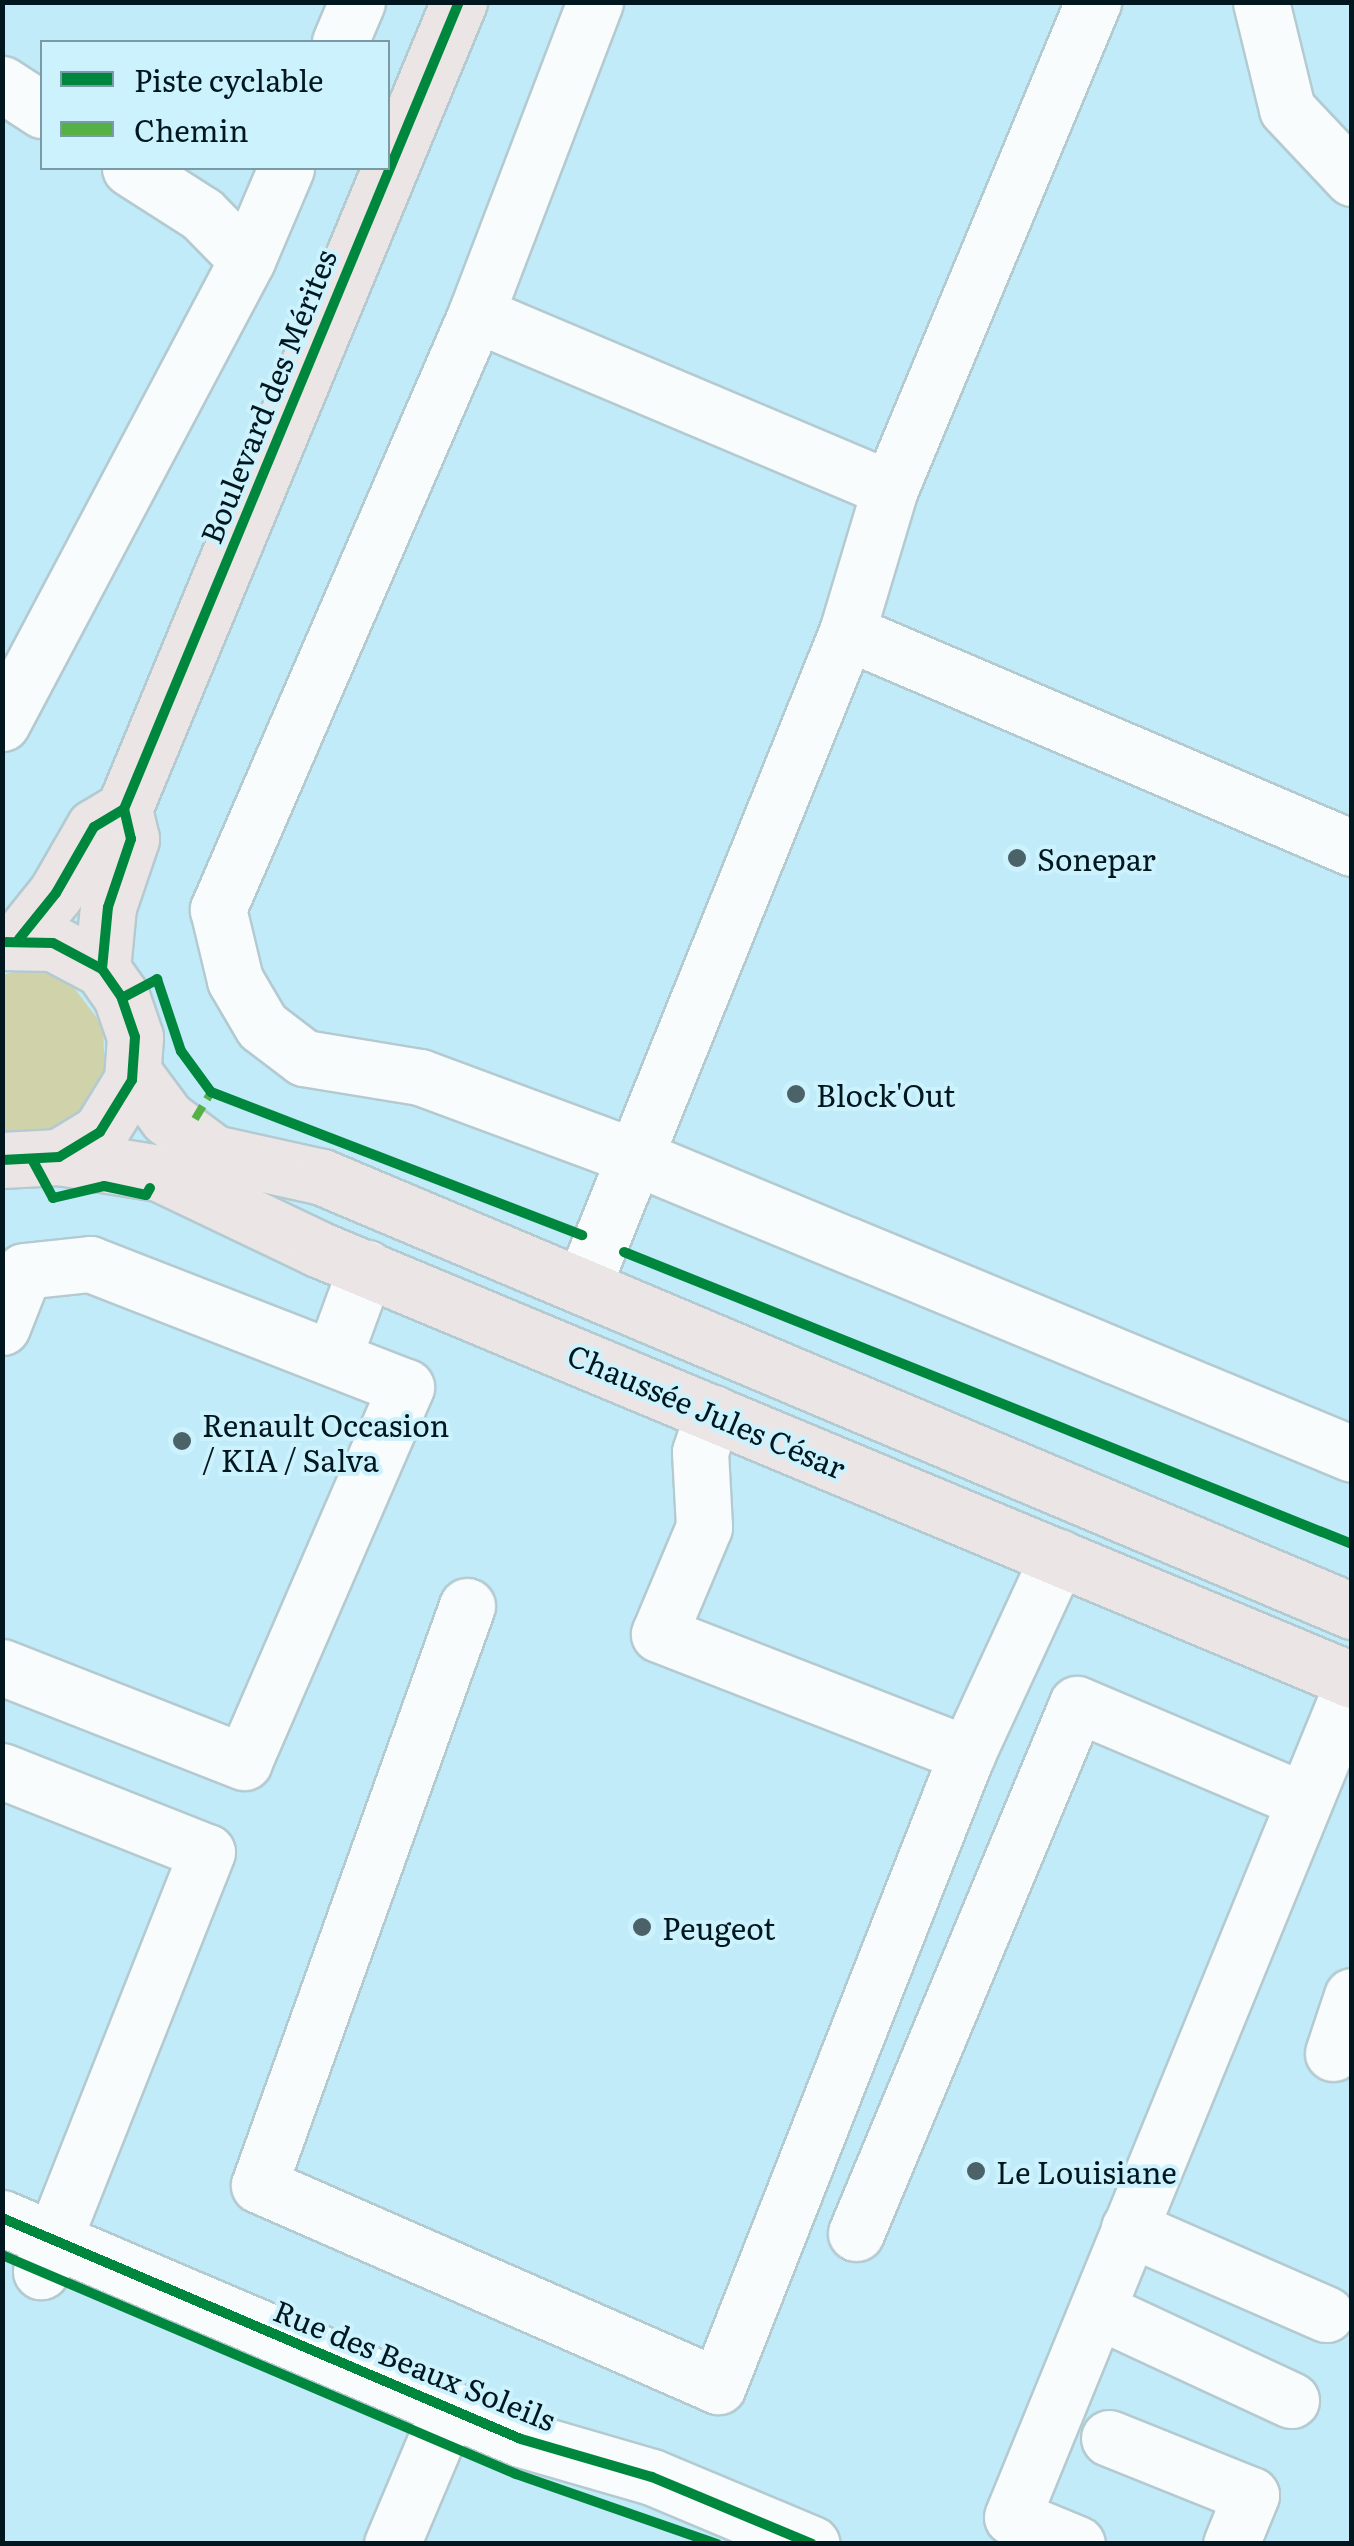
<!DOCTYPE html>
<meta charset="utf-8">
<style>
body{margin:0}
#map{position:relative;width:1354px;height:2546px;overflow:hidden;background:#d7ecf3;font-family:Literata,serif}
div>[style]{position:absolute}
.built>*{inset:0;background:#c1ebf8}
.green>*{inset:0;background:#d0d2a9}
.roads{filter:drop-shadow(2px 0 #b4cad1) drop-shadow(-2px 0 #b4cad1) drop-shadow(0 2px #b4cad1) drop-shadow(0 -2px #b4cad1)}
.minor>*{height:55px;margin:-27.5px;padding:0 27.5px;transform-origin:27.5px;border-radius:27.5px;background:#f9fcfd}
.major>*{height:55px;margin:-27.5px;padding:0 27.5px;transform-origin:27.5px;border-radius:27.5px;background:#ebe6e5}
.quiet>*{height:8px;margin-top:-4px;transform-origin:0;background:repeating-linear-gradient(90deg,#54b145 0 15px,transparent 0 23px)}
.cycleway>*{height:10px;margin:-5px;padding:0 5px;transform-origin:5px;border-radius:5px;background:#00873e}
.dots>*{width:28px;height:28px;translate:-50% -50%;box-sizing:border-box;border:5px solid #ccf2fe;border-radius:50%}
span{translate:-50% -50%;white-space:nowrap;text-align:center;line-height:1.15;-webkit-text-stroke:8px #ccf2fe;paint-order:stroke}
.street-label{font-size:30px;color:#00171f}
.poi-label{font-size:30px;color:#00171f}
.left{translate:0 -50%;text-align:left}
.frame{position:absolute;inset:0;border:5px solid #00171f;pointer-events:none}
.legend{position:absolute;left:40px;top:40px;width:350px;height:130px;box-sizing:border-box;background:#ccf2fe;border:2px solid #7a9aa5;margin:0;padding:12px 18px;list-style:none;font-size:30px;color:#00171f}
.legend li{display:flex;align-items:center;gap:20px;height:50px}
.legend b{width:50px;border:2px solid #7a9aa5}
</style>
<div id="map">
<div class="built">
<div style="clip-path:polygon(evenodd,3px 3px,1351px 3px,1351px 2543px,3px 2543px,3px 3px,42px 42px,388px 42px,388px 168px,42px 168px,42px 42px)"></div>
</div>
<div class="green">
<div style="clip-path:polygon(17px 971px,46px 973px,72px 985px,103px 1026px,105px 1077px,75px 1120px,53px 1132px,3px 1133px,3px 975px)"></div>
</div>
<div class="roads">
<div class="minor">
<div style="left:595px;top:2px;width:334px;rotate:110.9deg"></div>
<div style="left:476px;top:314px;width:649px;rotate:113.44deg"></div>
<div style="left:218px;top:909px;width:73px;rotate:76.5deg"></div>
<div style="left:235px;top:980px;width:53px;rotate:59.6deg"></div>
<div style="left:262px;top:1026px;width:53px;rotate:37.3deg"></div>
<div style="left:304px;top:1058px;width:118px;rotate:9.3deg"></div>
<div style="left:420px;top:1077px;width:229px;rotate:20.4deg"></div>
<div style="left:635px;top:1157px;width:776px;rotate:22.5deg"></div>
<div style="left:1261px;top:2px;width:110px;rotate:76.3deg"></div>
<div style="left:1287px;top:109px;width:95px;rotate:46.7deg"></div>
<div style="left:340px;top:42px;width:43px;rotate:-67deg"></div>
<div style="left:2px;top:84px;width:48px;rotate:33deg"></div>
<div style="left:130px;top:168px;width:85px;rotate:32.6deg"></div>
<div style="left:202px;top:214px;width:64px;rotate:45.6deg"></div>
<div style="left:476px;top:314px;width:449px;rotate:22.9deg"></div>
<div style="left:847px;top:632px;width:549px;rotate:23.16deg"></div>
<div style="left:2px;top:723px;width:524px;rotate:-62.11deg"></div>
<div style="left:247px;top:260px;width:100px;rotate:-67deg"></div>
<div style="left:583px;top:1285px;width:704px;rotate:-67.99deg"></div>
<div style="left:847px;top:632px;width:149px;rotate:-73.3deg"></div>
<div style="left:890px;top:489px;width:528px;rotate:-67.37deg"></div>
<div style="left:2px;top:1327px;width:60px;rotate:-68.6deg"></div>
<div style="left:24px;top:1271px;width:66px;rotate:-6.1deg"></div>
<div style="left:90px;top:1264px;width:339px;rotate:21.3deg"></div>
<div style="left:406px;top:1387px;width:408px;rotate:113.4deg"></div>
<div style="left:244px;top:1762px;width:260px;rotate:-158.6deg"></div>
<div style="left:334px;top:1355px;width:93px;rotate:-69.8deg"></div>
<div style="left:713px;top:1413px;width:41px;rotate:108.4deg"></div>
<div style="left:700px;top:1452px;width:75px;rotate:86.9deg"></div>
<div style="left:704px;top:1527px;width:116px;rotate:112.8deg"></div>
<div style="left:659px;top:1634px;width:331px;rotate:21.3deg"></div>
<div style="left:967px;top:1754px;width:217px;rotate:-65.2deg"></div>
<div style="left:467px;top:1606px;width:615px;rotate:109.76deg"></div>
<div style="left:259px;top:2185px;width:501px;rotate:23.65deg"></div>
<div style="left:718px;top:2386px;width:679px;rotate:-68.5deg"></div>
<div style="left:2px;top:1771px;width:220px;rotate:21.6deg"></div>
<div style="left:207px;top:1852px;width:451px;rotate:111.6deg"></div>
<div style="left:1333px;top:2053px;width:60px;rotate:-71.6deg"></div>
<div style="left:2px;top:2218px;width:564px;rotate:23.07deg"></div>
<div style="left:521px;top:2439px;width:136px;rotate:16.2deg"></div>
<div style="left:652px;top:2477px;width:173px;rotate:22.7deg"></div>
<div style="left:1129px;top:2228px;width:215px;rotate:23.6deg"></div>
<div style="left:856px;top:2233px;width:573px;rotate:-67.33deg"></div>
<div style="left:1077px;top:1704px;width:243px;rotate:23deg"></div>
<div style="left:1097px;top:2310px;width:214px;rotate:24.9deg"></div>
<div style="left:1109px;top:2438px;width:153px;rotate:21.9deg"></div>
<div style="left:1251px;top:2495px;width:53px;rotate:112.2deg"></div>
<div style="left:392px;top:2544px;width:147px;rotate:-67.1deg"></div>
<div style="left:1077px;top:2544px;width:70px;rotate:-157.4deg"></div>
<div style="left:1012px;top:2517px;width:899px;rotate:-67.77deg"></div>
</div>
<div class="major">
<div style="left:19px;top:939px;width:59px;rotate:-51.2deg"></div>
<div style="left:56px;top:893px;width:76px;rotate:-60.1deg"></div>
<div style="left:94px;top:827px;width:35px;rotate:-31deg"></div>
<div style="left:2px;top:942px;width:51px;rotate:1.1deg"></div>
<div style="left:53px;top:943px;width:55px;rotate:28deg"></div>
<div style="left:102px;top:969px;width:33px;rotate:55deg"></div>
<div style="left:121px;top:996px;width:43px;rotate:71.1deg"></div>
<div style="left:135px;top:1037px;width:43px;rotate:94deg"></div>
<div style="left:132px;top:1080px;width:61px;rotate:121.6deg"></div>
<div style="left:100px;top:1132px;width:48px;rotate:148.6deg"></div>
<div style="left:59px;top:1157px;width:57px;rotate:177deg"></div>
<div style="left:102px;top:969px;width:62px;rotate:-84.5deg"></div>
<div style="left:108px;top:907px;width:72px;rotate:-71.3deg"></div>
<div style="left:131px;top:839px;width:31px;rotate:-103deg"></div>
<div style="left:124px;top:809px;width:874px;rotate:-67.46deg"></div>
<div style="left:133px;top:1072px;width:57px;rotate:53.5deg"></div>
<div style="left:167px;top:1118px;width:59px;rotate:36.7deg"></div>
<div style="left:214px;top:1153px;width:111px;rotate:12.5deg"></div>
<div style="left:322px;top:1177px;width:1118px;rotate:22.85deg"></div>
<div style="left:59px;top:1157px;width:101px;rotate:9.1deg"></div>
<div style="left:159px;top:1173px;width:176px;rotate:25.5deg"></div>
<div style="left:318px;top:1249px;width:1120px;rotate:22.63deg"></div>
</div>
</div>
<div class="quiet">
<div style="left:195px;top:1119px;width:31px;rotate:-59deg"></div>
</div>
<div class="cycleway">
<div style="left:19px;top:939px;width:59px;rotate:-51.2deg"></div>
<div style="left:56px;top:893px;width:76px;rotate:-60.1deg"></div>
<div style="left:94px;top:827px;width:35px;rotate:-31deg"></div>
<div style="left:2px;top:942px;width:51px;rotate:1.1deg"></div>
<div style="left:53px;top:943px;width:55px;rotate:28deg"></div>
<div style="left:102px;top:969px;width:33px;rotate:55deg"></div>
<div style="left:121px;top:996px;width:43px;rotate:71.1deg"></div>
<div style="left:135px;top:1037px;width:43px;rotate:94deg"></div>
<div style="left:132px;top:1080px;width:61px;rotate:121.6deg"></div>
<div style="left:100px;top:1132px;width:48px;rotate:148.6deg"></div>
<div style="left:59px;top:1157px;width:57px;rotate:177deg"></div>
<div style="left:102px;top:969px;width:62px;rotate:-84.5deg"></div>
<div style="left:108px;top:907px;width:72px;rotate:-71.3deg"></div>
<div style="left:131px;top:839px;width:31px;rotate:-103deg"></div>
<div style="left:124px;top:809px;width:874px;rotate:-67.46deg"></div>
<div style="left:122px;top:998px;width:40px;rotate:-28deg"></div>
<div style="left:157px;top:979px;width:76px;rotate:71.6deg"></div>
<div style="left:181px;top:1051px;width:51px;rotate:53.8deg"></div>
<div style="left:211px;top:1092px;width:398px;rotate:21.1deg"></div>
<div style="left:33px;top:1161px;width:42px;rotate:61.6deg"></div>
<div style="left:53px;top:1198px;width:52px;rotate:-13.2deg"></div>
<div style="left:104px;top:1186px;width:43px;rotate:12.1deg"></div>
<div style="left:146px;top:1195px;width:8px;rotate:-60deg"></div>
<div style="left:624px;top:1252px;width:784px;rotate:21.86deg"></div>
<div style="left:2px;top:2218px;width:564px;rotate:23.07deg"></div>
<div style="left:521px;top:2439px;width:136px;rotate:16.2deg"></div>
<div style="left:652px;top:2477px;width:173px;rotate:22.7deg"></div>
<div style="left:2px;top:2255px;width:559px;rotate:23.08deg"></div>
<div style="left:516px;top:2474px;width:213px;rotate:19.2deg"></div>
</div>
<div class="dots">
<div style="left:1017px;top:858px;background:#4b6269"></div>
<div style="left:796px;top:1094px;background:#4b6269"></div>
<div style="left:182px;top:1441px;background:#4b6269"></div>
<div style="left:642px;top:1927px;background:#4b6269"></div>
<div style="left:976px;top:2171px;background:#4b6269"></div>
</div>
<div class="street-label">
<span style="left:267px;top:396px;rotate:-68deg">Boulevard des Mérites</span>
<span style="left:707px;top:1410px;rotate:23deg">Chaussée Jules César</span>
<span style="left:415px;top:2364px;rotate:22deg">Rue des Beaux Soleils</span>
</div>
<div class="poi-label">
<span class="left" style="left:1037px;top:858px">Sonepar</span>
<span class="left" style="left:816px;top:1094px">Block'Out</span>
<span class="left" style="left:202px;top:1441px">Renault Occasion<br>/ KIA / Salva</span>
<span class="left" style="left:662px;top:1927px">Peugeot</span>
<span class="left" style="left:996px;top:2171px">Le Louisiane</span>
</div>
<div class="frame"></div>
<ul class="legend">
<li><b style="height:12px;background:#00873e"></b>Piste cyclable</li>
<li><b style="height:12px;background:#54b145"></b>Chemin</li>
</ul>
</div>
